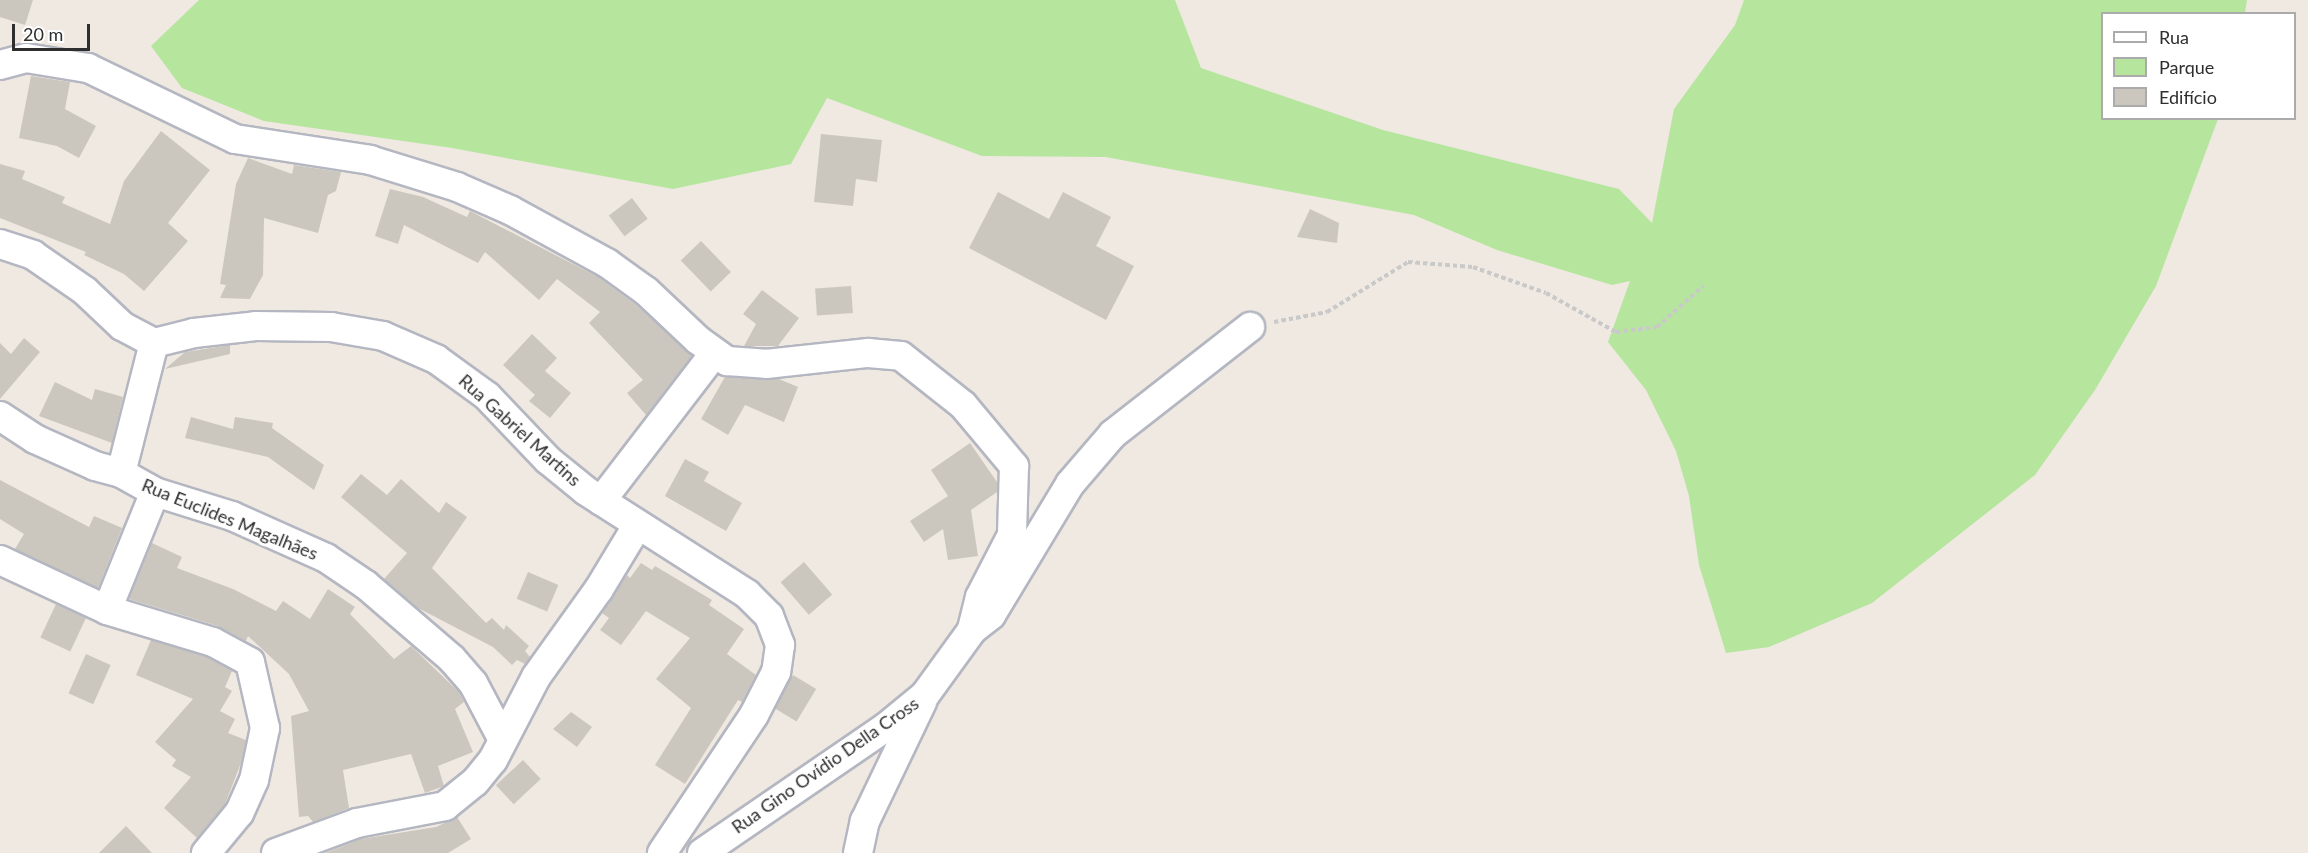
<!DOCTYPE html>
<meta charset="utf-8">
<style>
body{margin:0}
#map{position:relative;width:2308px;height:853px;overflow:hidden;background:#efe9e1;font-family:Lato,sans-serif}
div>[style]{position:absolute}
.green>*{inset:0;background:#b6e59e}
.building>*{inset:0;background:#cbc7bf;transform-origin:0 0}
.path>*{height:4px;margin-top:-2px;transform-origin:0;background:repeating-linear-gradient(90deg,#c9c9c9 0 4.5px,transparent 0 7.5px)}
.roads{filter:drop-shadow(2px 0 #b4b7c1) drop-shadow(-2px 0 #b4b7c1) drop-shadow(0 2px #b4b7c1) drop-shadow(0 -2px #b4b7c1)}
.street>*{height:28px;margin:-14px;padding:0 14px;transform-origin:14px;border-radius:14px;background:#fff}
span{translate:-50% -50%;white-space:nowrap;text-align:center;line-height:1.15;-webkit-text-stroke:6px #fff;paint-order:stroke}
.street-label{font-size:18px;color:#2e2e2e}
.legend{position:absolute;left:2101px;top:12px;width:195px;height:108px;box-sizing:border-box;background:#fff;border:2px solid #ababab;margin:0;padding:8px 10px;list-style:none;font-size:18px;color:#2e2e2e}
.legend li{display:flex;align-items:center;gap:12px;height:30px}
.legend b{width:30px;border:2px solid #ababab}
.scale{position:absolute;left:12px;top:24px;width:78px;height:27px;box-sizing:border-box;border:3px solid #2e2e2e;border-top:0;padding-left:8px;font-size:18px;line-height:21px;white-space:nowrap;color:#2e2e2e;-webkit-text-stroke:4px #fff;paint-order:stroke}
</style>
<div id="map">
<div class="green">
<div style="clip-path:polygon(199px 0,1175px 0,1201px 68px,1383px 130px,1619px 189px,1652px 223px,1674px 109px,1735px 25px,1744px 0,2247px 0,2245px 13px,2102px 14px,2102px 118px,2218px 119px,2156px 286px,2095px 390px,2035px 475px,1872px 603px,1769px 647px,1726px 653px,1699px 565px,1689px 496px,1676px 451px,1646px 390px,1608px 342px,1630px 281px,1612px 285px,1497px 250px,1414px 215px,1106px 157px,982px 156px,827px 98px,791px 164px,673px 189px,452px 148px,264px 121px,182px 88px,151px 46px)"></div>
</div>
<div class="building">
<div style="clip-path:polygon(0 0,33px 0,25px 25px,0 17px)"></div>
<div style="clip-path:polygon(31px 76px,70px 82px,65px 109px,96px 126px,79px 158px,57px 146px,19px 138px)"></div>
<div style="clip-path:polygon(161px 131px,210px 170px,168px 223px,188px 241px,144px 291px,124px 274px,84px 255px,86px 252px,0 218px,0 164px,25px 171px,22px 179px,65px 197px,62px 203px,110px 224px,124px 181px)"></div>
<div style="clip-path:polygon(821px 134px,882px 140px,877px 182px,856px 179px,853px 206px,814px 202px)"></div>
<div style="clip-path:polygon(248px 158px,292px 174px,294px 165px,341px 172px,336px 191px,328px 195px,318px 233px,264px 218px,263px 275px,250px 299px,220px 298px,226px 285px,220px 284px,236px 184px)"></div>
<div style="clip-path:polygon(390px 189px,423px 197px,467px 217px,470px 211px,598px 277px,635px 304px,692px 356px,646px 415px,627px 393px,643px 380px,589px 323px,600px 312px,557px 279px,539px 300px,485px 252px,478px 263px,404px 225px,398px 244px,375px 236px)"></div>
<div style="clip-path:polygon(998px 192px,1049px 219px,1063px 192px,1111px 217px,1096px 246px,1134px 266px,1106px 320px,969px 248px)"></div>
<div style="left:632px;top:198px;width:26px;height:29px;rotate:53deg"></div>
<div style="clip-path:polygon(1310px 209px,1339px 223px,1337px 243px,1297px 237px)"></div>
<div style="left:701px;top:241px;width:43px;height:28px;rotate:46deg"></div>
<div style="left:851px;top:286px;width:27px;height:36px;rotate:86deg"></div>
<div style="clip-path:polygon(762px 290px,799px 318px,778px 346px,744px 346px,756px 324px,743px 314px)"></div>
<div style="clip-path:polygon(532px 334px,557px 358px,545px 371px,571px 393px,550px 418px,529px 401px,535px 395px,503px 365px)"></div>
<div style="clip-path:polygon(24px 338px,40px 352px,0 399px,0 343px,11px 354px)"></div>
<div style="clip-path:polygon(230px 345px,230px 354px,165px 369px,185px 352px)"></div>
<div style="clip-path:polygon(725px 377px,779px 379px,798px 387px,784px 422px,745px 405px,728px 435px,701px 419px)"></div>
<div style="clip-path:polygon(55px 382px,92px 400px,95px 389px,123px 397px,112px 443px,39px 416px)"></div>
<div style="clip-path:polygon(191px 417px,233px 429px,235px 417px,273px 423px,272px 428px,324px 465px,314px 490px,268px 457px,185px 438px)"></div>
<div style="clip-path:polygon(970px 443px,997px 482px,997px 492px,971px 510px,978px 556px,948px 560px,943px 529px,924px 542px,910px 521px,948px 496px,931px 470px)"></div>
<div style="clip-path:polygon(685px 459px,709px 472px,704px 481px,742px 503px,726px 531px,665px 496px)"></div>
<div style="clip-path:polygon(361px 474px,387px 495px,401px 479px,439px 513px,446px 502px,467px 517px,432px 568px,486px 623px,492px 618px,504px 630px,506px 625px,529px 646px,525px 651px,530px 657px,525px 664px,517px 660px,512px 665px,493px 647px,418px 608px,384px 579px,407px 553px,341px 497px)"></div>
<div style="clip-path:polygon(0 480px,89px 527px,94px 516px,122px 528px,98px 588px,15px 549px,24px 534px,0 519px)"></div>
<div style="clip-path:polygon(152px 543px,182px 557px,177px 568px,233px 589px,276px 611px,283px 601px,310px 619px,328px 589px,355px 607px,350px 614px,394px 659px,411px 646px,459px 692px,464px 702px,455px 709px,473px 752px,438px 766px,444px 786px,425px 793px,411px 754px,343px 770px,349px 808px,313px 822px,308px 816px,299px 817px,291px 716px,309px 711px,289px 674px,248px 636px,246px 641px,218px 626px,129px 599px)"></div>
<div style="left:804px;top:562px;width:43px;height:31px;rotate:49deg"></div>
<div style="clip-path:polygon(641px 563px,652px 570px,655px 566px,712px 600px,709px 605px,744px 629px,727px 654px,756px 675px,742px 702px,738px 700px,685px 784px,655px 765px,691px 708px,656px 679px,690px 638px,646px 611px,621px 645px,600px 630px,609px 618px,602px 613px,627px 575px,630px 578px)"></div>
<div style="left:528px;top:572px;width:33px;height:29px;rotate:23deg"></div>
<div style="left:56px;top:604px;width:33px;height:37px;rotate:25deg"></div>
<div style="clip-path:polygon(151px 640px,207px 657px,232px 671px,225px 687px,232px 691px,220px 711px,235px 719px,228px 733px,246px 740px,241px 763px,225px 804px,197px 838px,164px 808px,191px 777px,172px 766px,176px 760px,155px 742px,193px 699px,136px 675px)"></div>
<div style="left:86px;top:654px;width:27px;height:43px;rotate:24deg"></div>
<div style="left:793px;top:675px;width:27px;height:38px;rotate:31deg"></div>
<div style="clip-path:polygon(571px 712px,592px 727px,577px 747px,553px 729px)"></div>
<div style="left:523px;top:760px;width:26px;height:37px;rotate:47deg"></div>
<div style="clip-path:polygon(457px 817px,471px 839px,448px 853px,325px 853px,361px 839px,436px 827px)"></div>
<div style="clip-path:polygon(126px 826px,152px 853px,99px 853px)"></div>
</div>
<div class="path">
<div style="left:1274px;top:322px;width:54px;rotate:-10.7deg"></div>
<div style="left:1327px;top:312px;width:95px;rotate:-31.7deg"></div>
<div style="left:1408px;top:262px;width:65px;rotate:4.4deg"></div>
<div style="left:1473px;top:267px;width:77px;rotate:19.6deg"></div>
<div style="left:1546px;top:293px;width:80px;rotate:29.1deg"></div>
<div style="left:1616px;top:332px;width:41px;rotate:-7deg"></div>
<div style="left:1657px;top:327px;width:62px;rotate:-41.7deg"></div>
</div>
<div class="roads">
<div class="street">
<div style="left:0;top:65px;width:27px;rotate:-15deg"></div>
<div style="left:26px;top:58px;width:63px;rotate:9.2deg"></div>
<div style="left:88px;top:68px;width:163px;rotate:25.8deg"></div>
<div style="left:235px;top:139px;width:137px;rotate:8.8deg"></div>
<div style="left:370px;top:160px;width:91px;rotate:17.2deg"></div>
<div style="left:457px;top:187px;width:58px;rotate:23.5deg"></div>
<div style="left:510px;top:210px;width:111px;rotate:28.7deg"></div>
<div style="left:607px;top:263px;width:48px;rotate:35.7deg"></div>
<div style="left:646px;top:291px;width:71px;rotate:43.3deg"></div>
<div style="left:698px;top:340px;width:36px;rotate:36deg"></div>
<div style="left:727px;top:361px;width:39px;rotate:4deg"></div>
<div style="left:766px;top:364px;width:103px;rotate:-6.2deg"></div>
<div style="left:868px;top:353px;width:33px;rotate:5deg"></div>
<div style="left:901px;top:356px;width:79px;rotate:38.3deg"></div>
<div style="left:963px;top:405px;width:80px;rotate:50.1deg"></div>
<div style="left:1014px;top:466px;width:69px;rotate:91.7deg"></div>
<div style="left:1012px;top:535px;width:70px;rotate:117.3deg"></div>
<div style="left:980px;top:597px;width:34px;rotate:104deg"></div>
<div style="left:0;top:244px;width:35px;rotate:18deg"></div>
<div style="left:33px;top:255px;width:63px;rotate:34.7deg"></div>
<div style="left:85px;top:291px;width:51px;rotate:43.4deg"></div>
<div style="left:122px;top:326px;width:36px;rotate:28deg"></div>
<div style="left:154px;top:343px;width:41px;rotate:-14deg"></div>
<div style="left:194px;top:333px;width:62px;rotate:-6.4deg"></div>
<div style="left:256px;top:326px;width:75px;rotate:0.8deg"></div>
<div style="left:331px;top:327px;width:53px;rotate:9.8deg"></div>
<div style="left:383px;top:336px;width:58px;rotate:23.5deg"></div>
<div style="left:436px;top:359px;width:63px;rotate:36deg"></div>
<div style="left:487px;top:396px;width:88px;rotate:46.4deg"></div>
<div style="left:548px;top:460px;width:49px;rotate:39.2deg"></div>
<div style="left:586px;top:491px;width:191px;rotate:32.6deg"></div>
<div style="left:747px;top:594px;width:31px;rotate:45deg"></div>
<div style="left:769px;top:616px;width:31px;rotate:69deg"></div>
<div style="left:780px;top:645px;width:27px;rotate:98deg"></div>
<div style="left:776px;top:672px;width:48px;rotate:117.1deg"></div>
<div style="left:754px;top:715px;width:166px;rotate:123.7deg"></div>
<div style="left:0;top:416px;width:42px;rotate:33.3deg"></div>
<div style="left:35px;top:439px;width:66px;rotate:24.2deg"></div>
<div style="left:95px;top:466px;width:27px;rotate:15deg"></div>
<div style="left:121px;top:473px;width:39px;rotate:29deg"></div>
<div style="left:155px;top:492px;width:81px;rotate:17.3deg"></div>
<div style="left:232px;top:516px;width:103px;rotate:24.1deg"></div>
<div style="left:326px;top:558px;width:48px;rotate:34deg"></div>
<div style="left:366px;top:585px;width:113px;rotate:40.7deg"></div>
<div style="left:452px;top:659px;width:32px;rotate:49deg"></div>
<div style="left:473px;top:683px;width:64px;rotate:62.2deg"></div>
<div style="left:121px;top:473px;width:134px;rotate:-75.8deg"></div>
<div style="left:601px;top:501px;width:185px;rotate:-52.5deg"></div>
<div style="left:0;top:560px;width:118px;rotate:25deg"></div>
<div style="left:107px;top:610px;width:111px;rotate:16.8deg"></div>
<div style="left:213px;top:642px;width:42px;rotate:28.4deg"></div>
<div style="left:250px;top:662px;width:68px;rotate:77.2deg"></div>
<div style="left:265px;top:728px;width:53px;rotate:101.9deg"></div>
<div style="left:254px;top:780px;width:36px;rotate:114deg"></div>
<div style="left:239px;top:813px;width:52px;rotate:129.5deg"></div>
<div style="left:107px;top:610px;width:127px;rotate:-67.9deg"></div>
<div style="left:276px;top:853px;width:86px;rotate:-20.3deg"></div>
<div style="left:357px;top:823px;width:90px;rotate:-10.9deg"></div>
<div style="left:445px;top:806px;width:38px;rotate:-39deg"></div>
<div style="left:475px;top:782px;width:28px;rotate:-51deg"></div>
<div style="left:493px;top:760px;width:93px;rotate:-62.6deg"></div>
<div style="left:536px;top:677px;width:108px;rotate:-54.4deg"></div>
<div style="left:599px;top:589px;width:74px;rotate:-58.9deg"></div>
<div style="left:702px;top:853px;width:223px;rotate:-34.4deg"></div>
<div style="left:886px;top:727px;width:50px;rotate:-39.4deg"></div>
<div style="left:925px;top:695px;width:80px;rotate:-54.1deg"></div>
<div style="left:972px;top:630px;width:24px;rotate:-38deg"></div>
<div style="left:991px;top:615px;width:153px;rotate:-58.9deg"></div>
<div style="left:1070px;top:484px;width:66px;rotate:-49.3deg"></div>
<div style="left:1113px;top:434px;width:174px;rotate:-38deg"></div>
<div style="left:858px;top:853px;width:33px;rotate:-78deg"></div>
<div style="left:865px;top:821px;width:132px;rotate:-64.4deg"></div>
</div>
</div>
<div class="street-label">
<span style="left:520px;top:430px;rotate:42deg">Rua Gabriel Martins</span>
<span style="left:230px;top:519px;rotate:22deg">Rua Euclides Magalhães</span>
<span style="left:825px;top:765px;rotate:-35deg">Rua Gino Ovídio Della Cross</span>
</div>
<ul class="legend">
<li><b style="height:8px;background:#fff"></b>Rua</li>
<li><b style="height:16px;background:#b6e59e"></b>Parque</li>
<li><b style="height:16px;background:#cbc7bf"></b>Edifício</li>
</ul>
<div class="scale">20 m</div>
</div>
